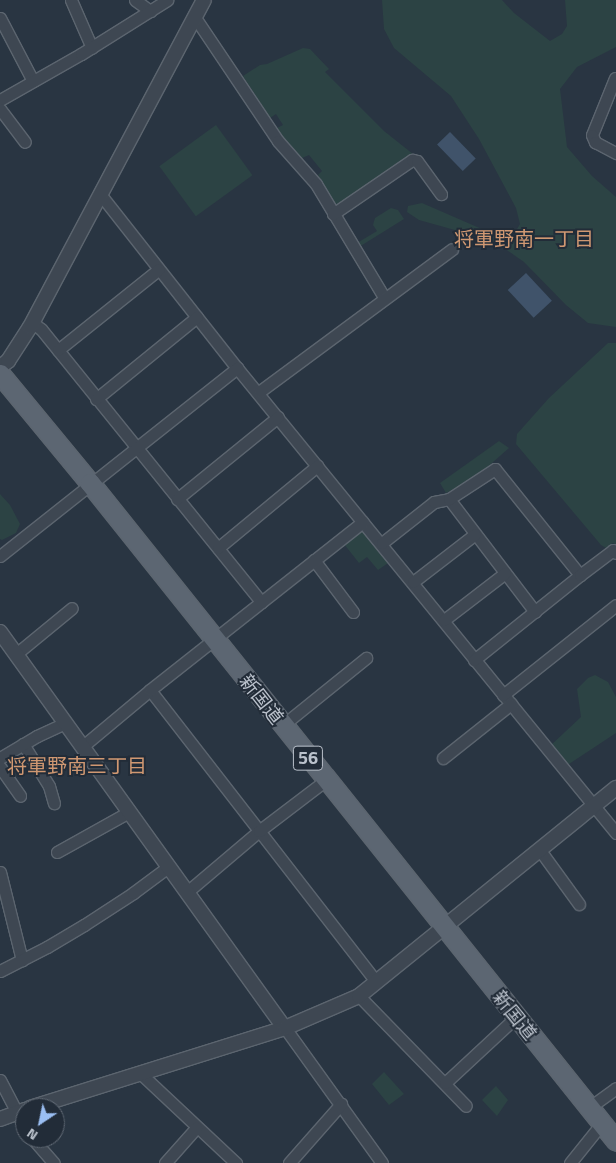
<!DOCTYPE html>
<meta charset="utf-8">
<style>
body{margin:0}
#map{position:relative;width:616px;height:1163px;overflow:hidden;background:#293542;font-family:"Titillium Web","Noto Sans JP",sans-serif}
div>[style]{position:absolute}
.green>*{inset:0;background:#2c4344;transform-origin:0 0}
.water>*{inset:0;background:#40536a;transform-origin:0 0}
.roads{filter:drop-shadow(1px 0 #5c656f) drop-shadow(-1px 0 #5c656f) drop-shadow(0 1px #5c656f) drop-shadow(0 -1px #5c656f)}
.minor>*{height:11px;margin:-5.5px;padding:0 5.5px;transform-origin:5.5px;border-radius:5.5px;background:#3e4752}
.tertiary>*{height:14px;margin:-7px;padding:0 7px;transform-origin:7px;border-radius:7px;background:#3e4752}
.primary>*{height:19px;margin:-9.5px;padding:0 9.5px;transform-origin:9.5px;border-radius:9.5px;background:#5c6672}
span{translate:-50% -50%;white-space:nowrap;text-align:center;line-height:1.15;-webkit-text-stroke:4px #222c38;paint-order:stroke}
.shield-label span{padding:1px 4px;background:#222c38;border:1px solid;border-radius:4px;-webkit-text-stroke-width:0}
.shield-label{font-size:18px;color:#bbc2cc;font-weight:700}
.street-label{font-size:19px;color:#bbc2cc}
.neighbourhood-label{font-size:20px;color:#d09872}
.north{position:absolute;left:15px;top:1098px;width:50px;height:50px;box-sizing:border-box;background:#222c38;border:1px solid #5f6873;border-radius:50%;rotate:214deg;font-size:14px;font-weight:700;line-height:20px;text-align:center;color:#bbc2cc}
.north::after{content:'';display:block;margin:auto;width:18px;height:22px;background:#9abef2;clip-path:polygon(50% 0,100% 100%,50% 72%,0 100%)}
</style>
<div id="map">
<div class="green">
<div style="clip-path:polygon(382px 0,502px 0,514px 13px,550px 41px,562px 34px,567px 26px,565px 0,616px 0,616px 47px,577px 67px,560px 89px,567px 147px,592px 176px,616px 197px,616px 327px,588px 323px,566px 305px,524px 262px,501px 246px,487px 239px,419px 220px,407px 212px,408px 206px,422px 203px,507px 240px,514px 234px,520px 224px,516px 208px,479px 139px,451px 96px,394px 48px,384px 29px)"></div>
<div style="clip-path:polygon(303px 48px,310px 49px,329px 69px,325px 72px,384px 131px,413px 154px,341px 205px,334px 203px,318px 175px,322px 171px,309px 155px,302px 158px,284px 139px,277px 128px,283px 125px,276px 114px,270px 118px,243px 76px,260px 65px,267px 64px)"></div>
<div style="left:216px;top:125px;width:62px;height:70px;rotate:54deg"></div>
<div style="clip-path:polygon(391px 208px,398px 210px,404px 219px,359px 247px,357px 243px,377px 231px,373px 225px,375px 218px)"></div>
<div style="clip-path:polygon(608px 343px,616px 343px,616px 545px,613px 543px,606px 548px,601px 545px,516px 444px,517px 434px,549px 398px)"></div>
<div style="clip-path:polygon(499px 441px,509px 448px,475px 478px,446px 493px,440px 483px)"></div>
<div style="clip-path:polygon(0 494px,10px 505px,20px 524px,16px 533px,2px 540px,0 539px)"></div>
<div style="clip-path:polygon(362px 529px,391px 561px,378px 570px,367px 557px,359px 563px,344px 544px)"></div>
<div style="clip-path:polygon(595px 675px,608px 682px,616px 697px,616px 733px,566px 766px,550px 746px,581px 717px,577px 689px,588px 678px)"></div>
<div style="clip-path:polygon(384px 1072px,404px 1094px,389px 1105px,372px 1084px)"></div>
<div style="clip-path:polygon(496px 1086px,508px 1100px,497px 1116px,482px 1100px)"></div>
</div>
<div class="water">
<div style="left:450px;top:132px;width:37px;height:18px;rotate:46deg"></div>
<div style="left:526px;top:273px;width:38px;height:25px;rotate:47deg"></div>
</div>
<div class="roads">
<div class="minor">
<div style="left:71px;top:0;width:52px;rotate:66.4deg"></div>
<div style="left:135px;top:0;width:19px;rotate:36deg"></div>
<div style="left:0;top:18px;width:71px;rotate:62.4deg"></div>
<div style="left:196px;top:19px;width:147px;rotate:56.1deg"></div>
<div style="left:278px;top:141px;width:57px;rotate:48.5deg"></div>
<div style="left:316px;top:184px;width:132px;rotate:59deg"></div>
<div style="left:615px;top:78px;width:61px;rotate:112deg"></div>
<div style="left:592px;top:135px;width:8px;rotate:67deg"></div>
<div style="left:595px;top:142px;width:24px;rotate:28deg"></div>
<div style="left:0;top:100px;width:93px;rotate:-29.6deg"></div>
<div style="left:81px;top:54px;width:102px;rotate:-32.1deg"></div>
<div style="left:0;top:109px;width:41px;rotate:52.9deg"></div>
<div style="left:100px;top:194px;width:221px;rotate:51.8deg"></div>
<div style="left:237px;top:368px;width:600px;rotate:50.82deg"></div>
<div style="left:333px;top:214px;width:96px;rotate:-34.4deg"></div>
<div style="left:412px;top:160px;width:5px;rotate:11deg"></div>
<div style="left:417px;top:161px;width:41px;rotate:54deg"></div>
<div style="left:33px;top:323px;width:10px;rotate:37deg"></div>
<div style="left:41px;top:329px;width:351px;rotate:51.1deg"></div>
<div style="left:58px;top:350px;width:129px;rotate:-38.7deg"></div>
<div style="left:259px;top:392px;width:240px;rotate:-36.5deg"></div>
<div style="left:96px;top:399px;width:130px;rotate:-39.1deg"></div>
<div style="left:177px;top:499px;width:130px;rotate:-39.1deg"></div>
<div style="left:449px;top:499px;width:142px;rotate:52.7deg"></div>
<div style="left:382px;top:543px;width:66px;rotate:-38.3deg"></div>
<div style="left:434px;top:502px;width:15px;rotate:-11deg"></div>
<div style="left:449px;top:499px;width:55px;rotate:-33.1deg"></div>
<div style="left:495px;top:469px;width:136px;rotate:51.3deg"></div>
<div style="left:218px;top:548px;width:129px;rotate:-39.6deg"></div>
<div style="left:0;top:556px;width:303px;rotate:-38.4deg"></div>
<div style="left:314px;top:560px;width:65px;rotate:53.1deg"></div>
<div style="left:413px;top:582px;width:78px;rotate:-37.7deg"></div>
<div style="left:444px;top:620px;width:77px;rotate:-37.6deg"></div>
<div style="left:16px;top:654px;width:72px;rotate:-39.4deg"></div>
<div style="left:474px;top:660px;width:136px;rotate:-38.7deg"></div>
<div style="left:580px;top:575px;width:41px;rotate:-37.1deg"></div>
<div style="left:613px;top:550px;width:4px;rotate:45deg"></div>
<div style="left:150px;top:690px;width:368px;rotate:52.2deg"></div>
<div style="left:503px;top:695px;width:144px;rotate:-38.5deg"></div>
<div style="left:283px;top:725px;width:107px;rotate:-38.9deg"></div>
<div style="left:23px;top:744px;width:49px;rotate:58.2deg"></div>
<div style="left:49px;top:786px;width:18px;rotate:74deg"></div>
<div style="left:83px;top:746px;width:87px;rotate:-39.9deg"></div>
<div style="left:150px;top:690px;width:271px;rotate:-38.3deg"></div>
<div style="left:0;top:758px;width:43px;rotate:-30.7deg"></div>
<div style="left:37px;top:736px;width:31px;rotate:-25deg"></div>
<div style="left:443px;top:758px;width:87px;rotate:-38.5deg"></div>
<div style="left:0;top:767px;width:35px;rotate:55deg"></div>
<div style="left:539px;top:849px;width:68px;rotate:54deg"></div>
<div style="left:57px;top:852px;width:82px;rotate:-29.1deg"></div>
<div style="left:0;top:872px;width:91px;rotate:76deg"></div>
<div style="left:187px;top:892px;width:94px;rotate:-40.3deg"></div>
<div style="left:259px;top:831px;width:84px;rotate:-37.3deg"></div>
<div style="left:0;top:971px;width:53px;rotate:-27.1deg"></div>
<div style="left:47px;top:947px;width:43px;rotate:-30.7deg"></div>
<div style="left:84px;top:925px;width:59px;rotate:-33.1deg"></div>
<div style="left:133px;top:893px;width:44px;rotate:-36.6deg"></div>
<div style="left:359px;top:996px;width:153px;rotate:45.8deg"></div>
<div style="left:285px;top:1028px;width:166px;rotate:54.3deg"></div>
<div style="left:140px;top:1073px;width:132px;rotate:43.2deg"></div>
<div style="left:0;top:1080px;width:54px;rotate:62.5deg"></div>
<div style="left:445px;top:1083px;width:97px;rotate:-42.9deg"></div>
<div style="left:590px;top:1107px;width:32px;rotate:-36deg"></div>
<div style="left:32px;top:1138px;width:33px;rotate:49deg"></div>
<div style="left:165px;top:1163px;width:47px;rotate:-48.5deg"></div>
<div style="left:289px;top:1163px;width:79px;rotate:-48.6deg"></div>
<div style="left:570px;top:1163px;width:51px;rotate:-51.3deg"></div>
</div>
<div class="tertiary">
<div style="left:0;top:367px;width:10px;rotate:-37deg"></div>
<div style="left:8px;top:361px;width:40px;rotate:-57.1deg"></div>
<div style="left:30px;top:327px;width:370px;rotate:-62deg"></div>
<div style="left:0;top:632px;width:488px;rotate:54.3deg"></div>
<div style="left:30px;top:1108px;width:267px;rotate:-17.4deg"></div>
<div style="left:285px;top:1028px;width:81px;rotate:-23.4deg"></div>
<div style="left:359px;top:996px;width:331px;rotate:-39deg"></div>
<div style="left:0;top:1119px;width:27px;rotate:-20deg"></div>
</div>
<div class="primary">
<div style="left:0;top:374px;width:141px;rotate:50.5deg"></div>
<div style="left:90px;top:483px;width:842px;rotate:51.36deg"></div>
</div>
</div>
<div class="shield-label">
<span style="left:308px;top:758px">56</span>
</div>
<div class="street-label">
<span style="left:262px;top:699px;rotate:52deg">新国道</span>
<span style="left:515px;top:1015px;rotate:51deg">新国道</span>
</div>
<div class="neighbourhood-label">
<span style="left:524px;top:238px">将軍野南一丁目</span>
<span style="left:77px;top:765px">将軍野南三丁目</span>
</div>
<div class="north">N</div>
</div>
